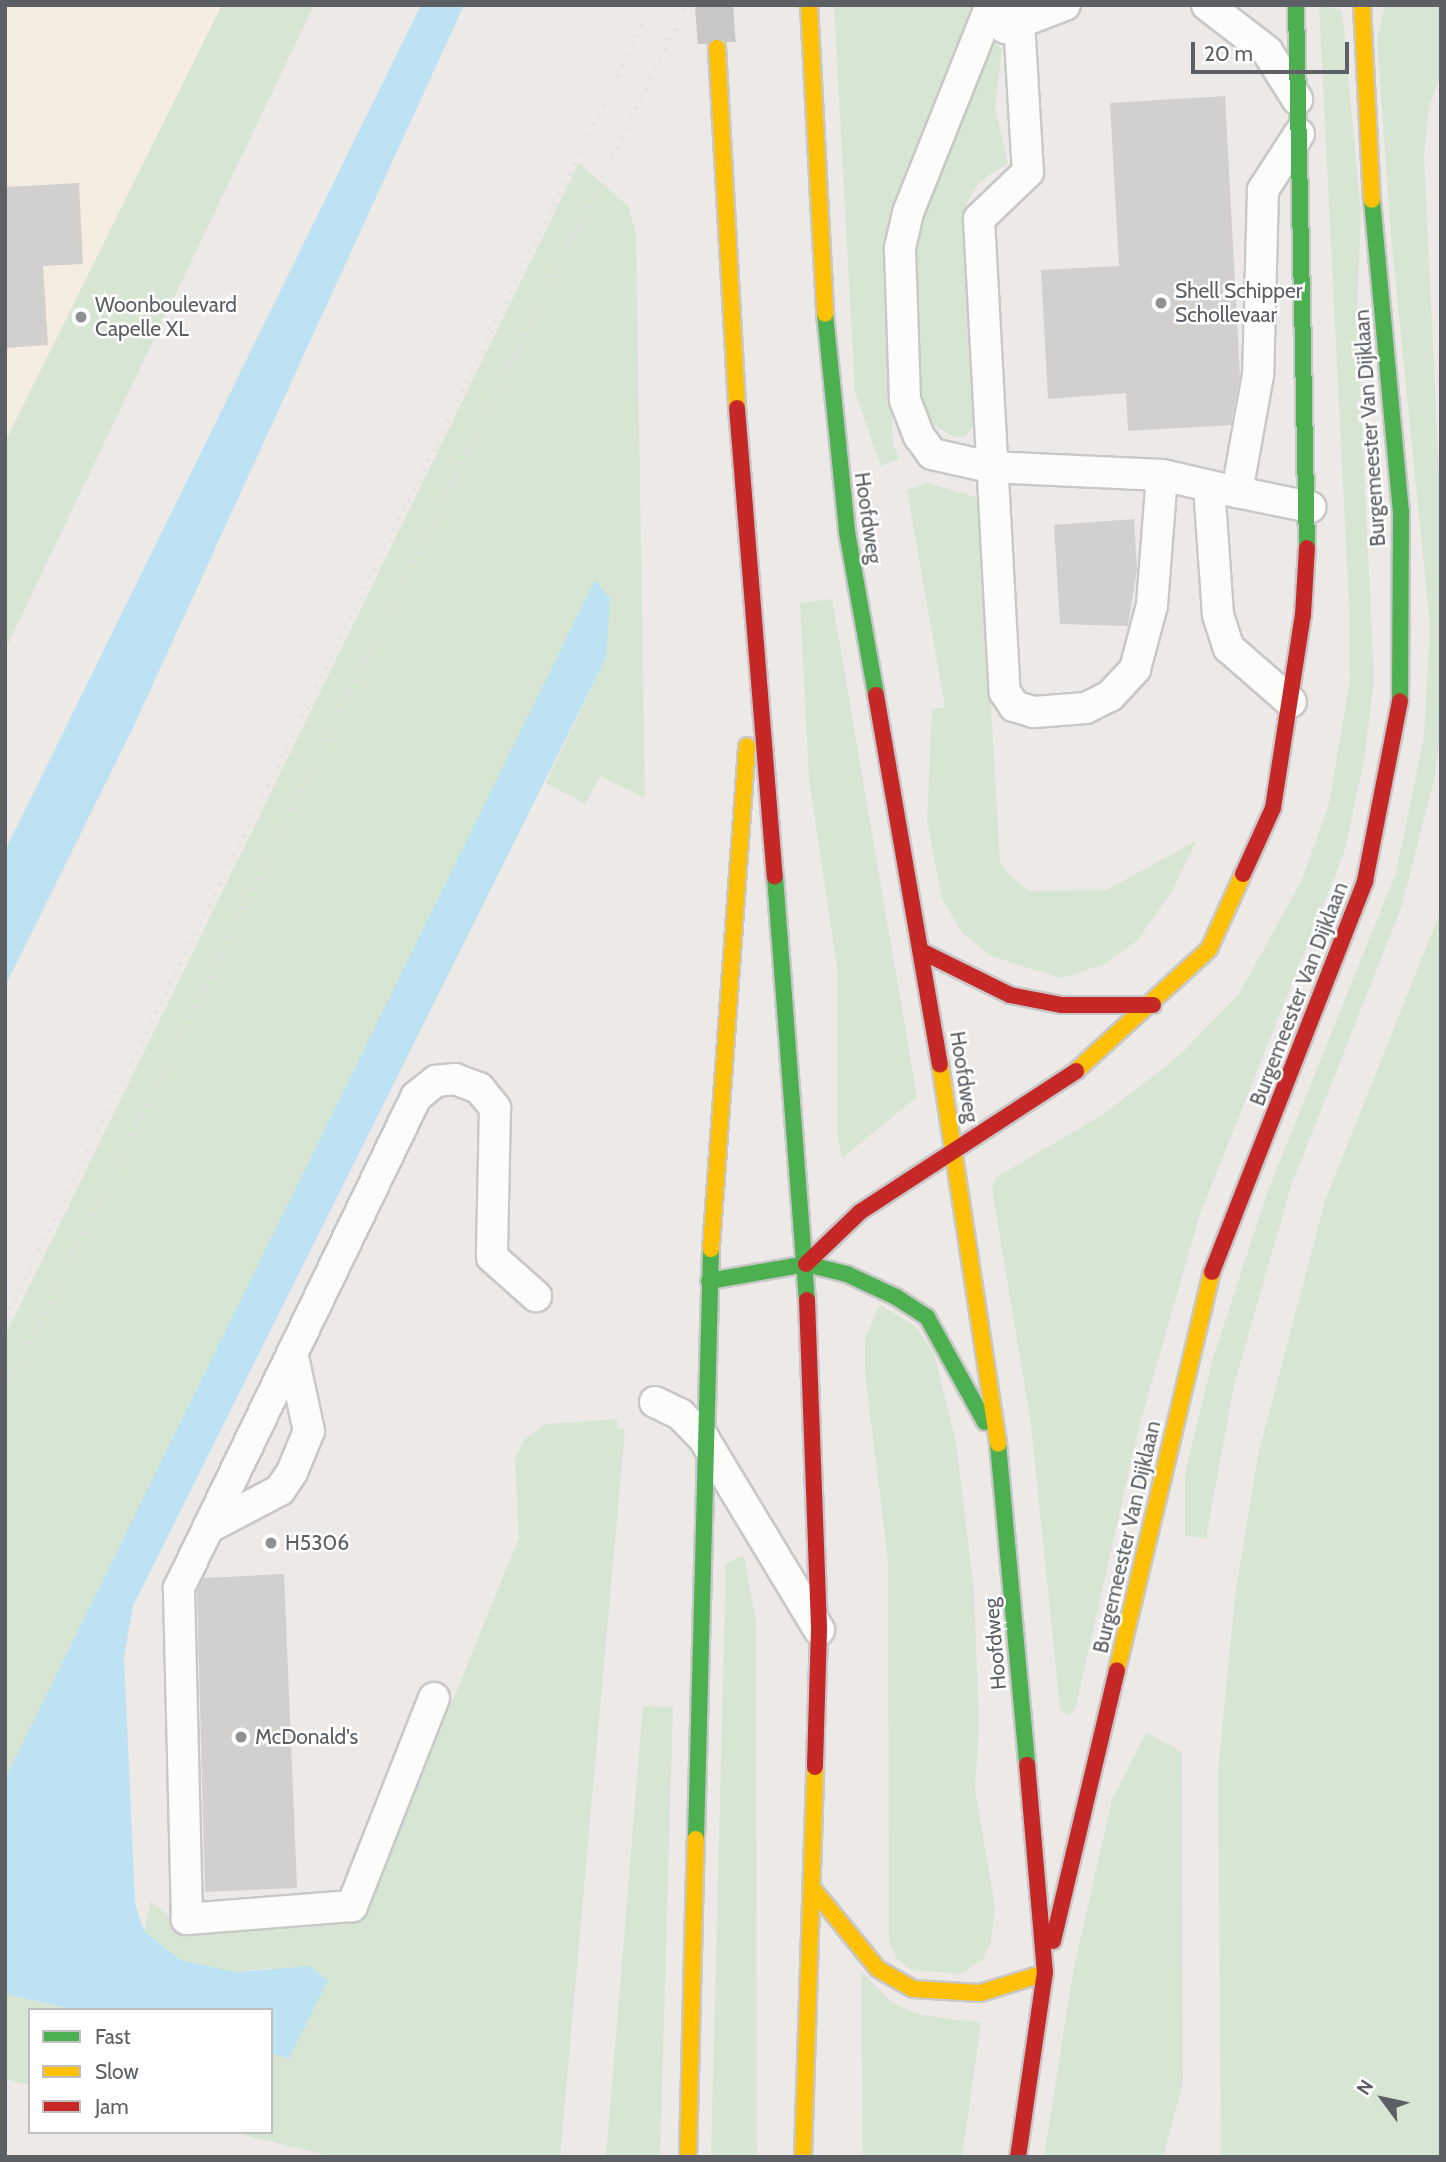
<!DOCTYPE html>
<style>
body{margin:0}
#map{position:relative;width:1446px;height:2162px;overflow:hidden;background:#ece9e6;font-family:Cabin,sans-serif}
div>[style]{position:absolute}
.commercial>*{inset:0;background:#f5ede0}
.green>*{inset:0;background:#d7e6d2}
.water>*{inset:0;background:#bce2f4}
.building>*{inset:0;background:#d2d0cf}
.secondary-tunnel>*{height:38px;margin-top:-19px;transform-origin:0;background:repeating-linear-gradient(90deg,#c8c7c6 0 38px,transparent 0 57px)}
.roads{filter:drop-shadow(2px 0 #c8c8c8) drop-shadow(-2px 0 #c8c8c8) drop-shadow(0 2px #c8c8c8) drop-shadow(0 -2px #c8c8c8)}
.lane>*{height:30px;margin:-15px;padding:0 15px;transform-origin:15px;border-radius:15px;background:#fcfcfb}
.fast>*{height:16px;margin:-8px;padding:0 8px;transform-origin:8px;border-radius:8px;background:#4caf50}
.slow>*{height:16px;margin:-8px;padding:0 8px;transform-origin:8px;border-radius:8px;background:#ffc107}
.jam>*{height:16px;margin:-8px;padding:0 8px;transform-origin:8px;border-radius:8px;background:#c62828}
.rail>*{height:5px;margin-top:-2.5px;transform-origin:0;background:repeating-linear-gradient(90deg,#e2e2e2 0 2px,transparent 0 11px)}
.dots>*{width:19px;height:19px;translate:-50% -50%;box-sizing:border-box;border:4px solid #fff;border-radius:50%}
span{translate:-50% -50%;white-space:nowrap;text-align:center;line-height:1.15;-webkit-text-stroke:5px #fff;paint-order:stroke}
.poi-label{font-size:21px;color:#5c6064}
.left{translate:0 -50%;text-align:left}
.street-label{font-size:21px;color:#5c6064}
.frame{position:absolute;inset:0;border:7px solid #5c6064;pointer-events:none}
.legend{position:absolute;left:28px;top:2008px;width:245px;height:126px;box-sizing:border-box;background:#fff;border:2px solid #bebfc1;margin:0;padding:9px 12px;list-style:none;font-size:21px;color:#5c6064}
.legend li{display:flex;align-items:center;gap:14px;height:35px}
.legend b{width:35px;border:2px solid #bebfc1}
.north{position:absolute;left:1348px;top:2064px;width:70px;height:70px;-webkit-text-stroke:5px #fff;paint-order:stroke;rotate:303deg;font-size:19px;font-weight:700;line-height:28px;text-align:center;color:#5c6064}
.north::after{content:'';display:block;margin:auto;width:24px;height:32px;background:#5c6064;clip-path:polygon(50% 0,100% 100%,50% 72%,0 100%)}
.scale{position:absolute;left:1191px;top:42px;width:158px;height:32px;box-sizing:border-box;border:4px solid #5c6064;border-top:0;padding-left:9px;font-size:21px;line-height:24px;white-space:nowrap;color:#5c6064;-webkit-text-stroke:5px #fff;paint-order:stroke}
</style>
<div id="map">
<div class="commercial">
<div style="clip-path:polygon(5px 5px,310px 5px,5px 629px)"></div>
</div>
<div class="green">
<div style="clip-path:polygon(222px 5px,314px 5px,5px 650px,5px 442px)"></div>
<div style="clip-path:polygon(834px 5px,974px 5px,893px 209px,886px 241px,893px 444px,899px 459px,881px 466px,855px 392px)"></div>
<div style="clip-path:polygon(1319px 5px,1342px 10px,1361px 212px,1357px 316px,1374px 679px,1364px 761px,1344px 853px,1200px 1214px,1140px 1423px,1075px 1710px,1067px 1715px,1060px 1709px,1031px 1424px,992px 1189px,995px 1178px,1104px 1114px,1180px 1055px,1239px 994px,1301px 882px,1329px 804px,1350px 680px,1349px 604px)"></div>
<div style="clip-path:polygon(1385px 5px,1441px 5px,1441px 75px,1429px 106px,1424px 156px,1441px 514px,1441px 727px,1435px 776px,1401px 908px,1291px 1186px,1234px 1385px,1206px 1538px,1185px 1536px,1185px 1474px,1213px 1358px,1269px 1188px,1396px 873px,1424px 737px,1430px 627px,1391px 236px,1377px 39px)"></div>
<div style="clip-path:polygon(994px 42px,1002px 49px,995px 108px,1008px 163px,978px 183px,966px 205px,976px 424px,964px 437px,954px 437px,925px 419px,917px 396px,910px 252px,987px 44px)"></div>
<div style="clip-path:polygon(579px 163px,628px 206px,636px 233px,645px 798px,600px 776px,585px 804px,546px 783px,606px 658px,595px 581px,5px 1779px,5px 1336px)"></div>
<div style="clip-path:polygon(927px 483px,979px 498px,1000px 862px,1008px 874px,1029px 891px,1106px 890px,1196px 841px,1172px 891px,1137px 941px,1104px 964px,1062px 978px,993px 957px,963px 934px,942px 899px,927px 820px,932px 709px,945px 707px,907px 490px)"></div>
<div style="clip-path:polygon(832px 599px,917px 1097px,842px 1158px,837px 1133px,837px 967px,809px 779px,800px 603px)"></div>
<div style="clip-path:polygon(1441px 910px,1441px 2157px,1221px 2157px,1218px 1772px,1235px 1597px,1258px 1455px,1325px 1201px)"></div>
<div style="clip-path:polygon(880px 1305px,914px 1325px,934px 1353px,956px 1442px,974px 1591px,979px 1724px,975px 1789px,995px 1907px,991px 1941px,983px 1959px,961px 1974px,912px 1970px,897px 1959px,889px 1941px,888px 1560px,865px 1373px,865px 1338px)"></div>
<div style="clip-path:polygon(617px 1419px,618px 1429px,625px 1429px,560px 2157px,335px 2157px,231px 2132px,271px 2132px,271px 2054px,289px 2058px,272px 1968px,236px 1972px,180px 1960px,144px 1931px,151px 1901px,187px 1931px,363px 1921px,519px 1538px,515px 1459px,524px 1440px,545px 1424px)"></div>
<div style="clip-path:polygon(744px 1556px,756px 1622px,757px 2157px,711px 2157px,726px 1563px)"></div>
<div style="clip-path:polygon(643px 1706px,673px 1707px,660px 2157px,606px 2157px)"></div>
<div style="clip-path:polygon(1146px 1733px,1182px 1752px,1183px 2083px,1163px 2157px,1044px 2157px,1074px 1967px,1112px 1800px)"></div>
<div style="clip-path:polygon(861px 1971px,892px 2003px,917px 2014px,981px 2023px,962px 2157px,863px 2157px)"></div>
<div style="clip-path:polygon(5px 1994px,77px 2010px,30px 2010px,30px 2085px,5px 2079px)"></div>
</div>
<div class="water">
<div style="clip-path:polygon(421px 5px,464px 5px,132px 730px,5px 986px,5px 851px)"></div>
<div style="clip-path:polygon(595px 580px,610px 599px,606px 658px,133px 1606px,124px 1657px,135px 1903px,144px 1931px,180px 1960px,236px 1972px,310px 1966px,328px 1981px,289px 2058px,271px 2054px,271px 2010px,77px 2010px,5px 1994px,5px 1779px)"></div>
</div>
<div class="building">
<div style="clip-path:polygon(1225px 96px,1240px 376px,1231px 425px,1128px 431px,1126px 393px,1048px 399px,1041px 270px,1119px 266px,1110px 103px)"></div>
<div style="clip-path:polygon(79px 183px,83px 264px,43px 266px,48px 345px,5px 348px,5px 187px)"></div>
<div style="clip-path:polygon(1134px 519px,1137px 570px,1128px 626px,1060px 624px,1054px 525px)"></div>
<div style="clip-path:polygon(284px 1574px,297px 1888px,205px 1892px,197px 1592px,203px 1578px)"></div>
</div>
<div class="secondary-tunnel">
<div style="left:714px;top:5px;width:43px;rotate:86deg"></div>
</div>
<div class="roads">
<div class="lane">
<div style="left:991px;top:5px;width:224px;rotate:111.8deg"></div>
<div style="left:908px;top:213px;width:37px;rotate:103deg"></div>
<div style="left:900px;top:249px;width:151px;rotate:88.1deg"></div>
<div style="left:905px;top:400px;width:39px;rotate:69deg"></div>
<div style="left:919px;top:436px;width:22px;rotate:54deg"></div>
<div style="left:932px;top:454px;width:59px;rotate:12.6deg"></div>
<div style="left:990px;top:467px;width:172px;rotate:2.7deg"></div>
<div style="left:1162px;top:475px;width:77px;rotate:12.8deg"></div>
<div style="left:1018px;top:5px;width:167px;rotate:86.6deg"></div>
<div style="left:1028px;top:172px;width:68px;rotate:136.2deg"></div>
<div style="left:979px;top:219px;width:474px;rotate:86.9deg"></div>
<div style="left:1005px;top:692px;width:17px;rotate:57deg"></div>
<div style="left:1014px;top:706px;width:21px;rotate:17deg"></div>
<div style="left:1034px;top:712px;width:52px;rotate:-4.4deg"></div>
<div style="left:1086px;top:708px;width:27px;rotate:-27deg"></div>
<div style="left:1110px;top:696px;width:37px;rotate:-47deg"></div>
<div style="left:1135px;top:669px;width:66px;rotate:-75.1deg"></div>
<div style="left:1152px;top:605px;width:130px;rotate:-85.6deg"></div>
<div style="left:1207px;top:5px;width:76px;rotate:37.5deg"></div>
<div style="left:1267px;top:51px;width:57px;rotate:58deg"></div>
<div style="left:1005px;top:28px;width:64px;rotate:-21deg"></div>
<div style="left:1299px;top:134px;width:67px;rotate:122.7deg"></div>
<div style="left:1263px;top:190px;width:185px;rotate:91.5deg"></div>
<div style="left:1258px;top:375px;width:119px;rotate:100.2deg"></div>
<div style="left:1237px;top:492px;width:75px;rotate:11.6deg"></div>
<div style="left:1209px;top:486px;width:129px;rotate:86deg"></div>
<div style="left:1218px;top:615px;width:35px;rotate:72deg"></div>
<div style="left:1229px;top:648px;width:82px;rotate:41.1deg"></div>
<div style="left:655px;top:1402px;width:28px;rotate:26deg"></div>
<div style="left:680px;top:1414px;width:35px;rotate:46deg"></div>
<div style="left:704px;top:1439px;width:223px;rotate:58.9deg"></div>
<div style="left:208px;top:1528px;width:81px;rotate:-27.8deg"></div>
<div style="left:280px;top:1490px;width:22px;rotate:-56deg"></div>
<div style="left:292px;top:1472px;width:44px;rotate:-67.5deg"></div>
<div style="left:309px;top:1431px;width:76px;rotate:-102.2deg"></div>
<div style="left:434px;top:1698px;width:224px;rotate:111.5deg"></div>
<div style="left:352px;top:1906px;width:166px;rotate:175.5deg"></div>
<div style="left:187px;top:1919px;width:331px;rotate:-91.4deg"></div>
<div style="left:179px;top:1588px;width:545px;rotate:-64.23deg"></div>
<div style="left:416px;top:1097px;width:26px;rotate:-39deg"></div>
<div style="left:436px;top:1081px;width:19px;rotate:-6deg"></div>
<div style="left:455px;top:1079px;width:26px;rotate:21deg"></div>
<div style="left:479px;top:1088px;width:26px;rotate:51deg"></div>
<div style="left:495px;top:1108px;width:149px;rotate:91.2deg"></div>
<div style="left:492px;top:1257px;width:59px;rotate:41.6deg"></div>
</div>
<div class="fast">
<div style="left:1296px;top:5px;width:543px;rotate:88.84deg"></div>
<div style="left:1372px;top:200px;width:312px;rotate:84.7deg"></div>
<div style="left:1401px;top:511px;width:190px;rotate:90.3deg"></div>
<div style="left:825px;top:314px;width:219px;rotate:84.2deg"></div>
<div style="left:847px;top:532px;width:166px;rotate:79.9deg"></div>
<div style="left:775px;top:876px;width:425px;rotate:85.7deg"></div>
<div style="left:709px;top:1281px;width:98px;rotate:-9.9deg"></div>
<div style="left:806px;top:1264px;width:42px;rotate:13.7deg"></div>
<div style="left:847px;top:1274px;width:54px;rotate:25.1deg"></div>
<div style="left:896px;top:1297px;width:37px;rotate:33deg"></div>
<div style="left:927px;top:1317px;width:120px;rotate:61.1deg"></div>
<div style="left:998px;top:1444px;width:322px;rotate:84.8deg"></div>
<div style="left:696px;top:1839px;width:590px;rotate:-88.54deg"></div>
</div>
<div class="slow">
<div style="left:809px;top:5px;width:309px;rotate:87deg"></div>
<div style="left:1362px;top:5px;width:195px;rotate:87.1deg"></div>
<div style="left:717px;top:48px;width:361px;rotate:86.8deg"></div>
<div style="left:940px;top:1064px;width:384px;rotate:81.3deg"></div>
<div style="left:1076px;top:1071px;width:180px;rotate:-42.5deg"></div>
<div style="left:1209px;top:949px;width:82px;rotate:-65.6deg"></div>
<div style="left:711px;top:1249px;width:504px;rotate:-85.91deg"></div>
<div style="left:1117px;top:1670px;width:409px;rotate:-76.6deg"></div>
<div style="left:813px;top:1889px;width:103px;rotate:50.9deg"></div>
<div style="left:878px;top:1969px;width:40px;rotate:29.7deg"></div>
<div style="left:913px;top:1989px;width:67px;rotate:3.4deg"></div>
<div style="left:980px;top:1993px;width:68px;rotate:-17.1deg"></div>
<div style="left:688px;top:2157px;width:318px;rotate:-88.6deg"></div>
<div style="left:803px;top:2157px;width:390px;rotate:-88.2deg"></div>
</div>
<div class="jam">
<div style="left:737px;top:408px;width:470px;rotate:85.4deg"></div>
<div style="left:876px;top:695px;width:375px;rotate:80.2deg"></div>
<div style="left:1243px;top:874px;width:72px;rotate:-65.6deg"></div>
<div style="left:1273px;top:808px;width:195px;rotate:-81.2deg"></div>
<div style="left:1303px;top:615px;width:67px;rotate:-86.6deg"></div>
<div style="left:923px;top:952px;width:97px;rotate:26.3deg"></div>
<div style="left:1010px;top:995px;width:53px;rotate:10.9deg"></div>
<div style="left:1062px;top:1005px;width:91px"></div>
<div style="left:806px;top:1264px;width:75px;rotate:-43.9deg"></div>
<div style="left:860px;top:1212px;width:258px;rotate:-33.1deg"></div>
<div style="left:1212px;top:1272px;width:420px;rotate:-68.6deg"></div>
<div style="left:1365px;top:881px;width:183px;rotate:-79deg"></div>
<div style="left:807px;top:1300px;width:330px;rotate:87.9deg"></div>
<div style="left:819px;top:1630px;width:137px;rotate:91.7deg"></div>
<div style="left:1053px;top:1941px;width:278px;rotate:-76.7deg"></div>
<div style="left:1018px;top:2157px;width:186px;rotate:-81.7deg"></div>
<div style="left:1045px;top:1973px;width:209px;rotate:-94.9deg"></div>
</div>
</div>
<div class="rail">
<div style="left:5px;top:1319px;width:1465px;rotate:-63.78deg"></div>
<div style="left:5px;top:1392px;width:1546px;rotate:-63.82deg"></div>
</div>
<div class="dots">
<div style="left:1161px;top:303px;background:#8e9092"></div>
<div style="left:81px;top:317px;background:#8e9092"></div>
<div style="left:271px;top:1543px;background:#8e9092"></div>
<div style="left:241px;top:1737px;background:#8e9092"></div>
</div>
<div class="poi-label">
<span class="left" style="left:1175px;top:303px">Shell Schipper<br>Schollevaar</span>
<span class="left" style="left:95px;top:317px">Woonboulevard<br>Capelle XL</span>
<span class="left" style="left:285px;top:1543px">H5306</span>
<span class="left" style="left:255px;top:1737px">McDonald's</span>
</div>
<div class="street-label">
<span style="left:1370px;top:428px;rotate:-94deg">Burgemeester Van Dijklaan</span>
<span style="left:868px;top:518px;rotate:82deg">Hoofdweg</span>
<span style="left:1299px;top:994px;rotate:-69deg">Burgemeester Van Dijklaan</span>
<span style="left:964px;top:1077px;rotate:81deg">Hoofdweg</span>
<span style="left:1127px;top:1537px;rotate:-77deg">Burgemeester Van Dijklaan</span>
<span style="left:995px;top:1644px;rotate:-95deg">Hoofdweg</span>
</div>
<div class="frame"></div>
<ul class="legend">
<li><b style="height:9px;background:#4caf50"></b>Fast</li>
<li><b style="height:9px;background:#ffc107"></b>Slow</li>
<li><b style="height:9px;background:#c62828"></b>Jam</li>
</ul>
<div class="north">N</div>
<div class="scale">20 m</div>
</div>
